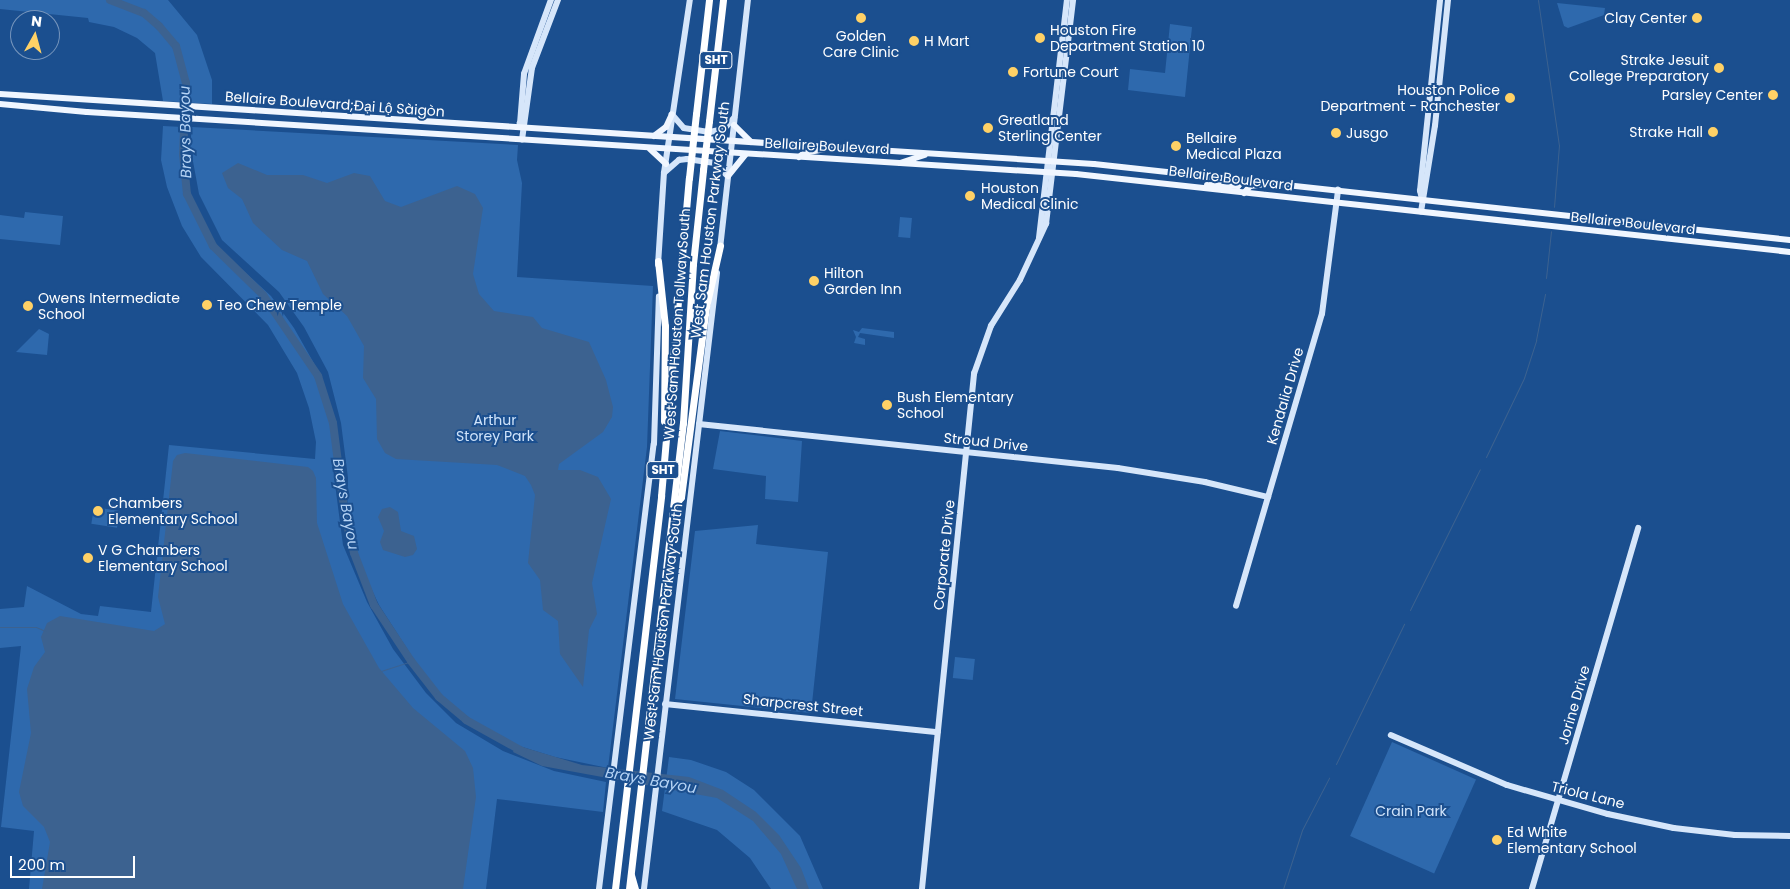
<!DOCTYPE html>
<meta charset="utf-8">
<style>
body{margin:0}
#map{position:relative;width:1790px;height:889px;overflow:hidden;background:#1b4f8f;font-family:Poppins,sans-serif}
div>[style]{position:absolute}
.green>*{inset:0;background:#2e69ad;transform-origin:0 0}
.water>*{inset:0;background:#3c6290}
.stream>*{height:1px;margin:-0.5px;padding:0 0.5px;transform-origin:0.5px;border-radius:0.5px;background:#3c6290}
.river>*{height:8px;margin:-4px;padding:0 4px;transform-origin:4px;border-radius:4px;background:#3c6290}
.secondary>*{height:5.5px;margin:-2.75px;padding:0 2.75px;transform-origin:2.75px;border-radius:2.75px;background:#d6e6fa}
.primary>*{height:6px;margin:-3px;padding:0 3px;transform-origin:3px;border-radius:3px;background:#f0f6ff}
.highway>*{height:7px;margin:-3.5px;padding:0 3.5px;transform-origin:3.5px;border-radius:3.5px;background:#fff}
.highway-bridge>*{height:7px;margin:-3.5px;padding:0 3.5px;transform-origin:3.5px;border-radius:3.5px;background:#fff}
.dots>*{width:14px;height:14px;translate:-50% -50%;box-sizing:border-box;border:2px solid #1b4f8f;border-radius:50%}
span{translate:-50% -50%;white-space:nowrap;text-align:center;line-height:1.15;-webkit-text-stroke:4px #1b4f8f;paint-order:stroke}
.shield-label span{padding:1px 4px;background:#1b4f8f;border:1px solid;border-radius:4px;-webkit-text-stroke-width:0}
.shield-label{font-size:12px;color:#fff;font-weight:700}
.poi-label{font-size:14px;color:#fff}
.right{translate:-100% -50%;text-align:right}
.left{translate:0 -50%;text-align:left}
.street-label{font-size:14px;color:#fff}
.park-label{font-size:14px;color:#cfe3fa}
.water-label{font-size:15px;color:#b5d3f5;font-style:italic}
.north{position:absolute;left:10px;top:10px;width:50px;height:50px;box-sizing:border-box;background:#1b4f8f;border:1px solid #7695bc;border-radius:50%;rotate:7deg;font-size:14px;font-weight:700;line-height:20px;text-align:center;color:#fff}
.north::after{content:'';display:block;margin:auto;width:18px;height:22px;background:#ffd166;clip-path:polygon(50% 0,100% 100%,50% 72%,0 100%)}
.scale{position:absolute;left:10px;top:856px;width:125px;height:22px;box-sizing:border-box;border:2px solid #fff;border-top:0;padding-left:6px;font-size:15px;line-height:18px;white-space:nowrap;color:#fff;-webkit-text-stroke:4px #1b4f8f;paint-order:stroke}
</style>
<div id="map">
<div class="green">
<div style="clip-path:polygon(0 0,168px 0,197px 35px,212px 80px,212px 104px,163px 101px,155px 53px,137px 38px,114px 27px,89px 22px,88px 18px,0 9px)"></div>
<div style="clip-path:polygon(1557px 3px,1605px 8px,1604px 15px,1568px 28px,1564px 26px)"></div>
<div style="clip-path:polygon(1170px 24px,1192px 27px,1185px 97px,1128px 90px,1130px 69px,1165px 73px)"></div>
<div style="clip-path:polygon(163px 126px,183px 127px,183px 165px,190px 193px,212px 242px,271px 296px,294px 328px,320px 374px,334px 423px,339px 461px,332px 461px,343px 545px,367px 602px,393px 649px,426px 693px,456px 723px,503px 751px,554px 771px,606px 782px,603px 812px,497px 799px,486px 889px,29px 889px,34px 831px,1px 827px,21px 646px,0 648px,0 609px,24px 607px,27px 586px,81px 614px,98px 616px,100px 606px,151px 612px,169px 445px,315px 459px,316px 442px,309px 408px,297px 373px,268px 325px,201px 257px,182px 226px,167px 187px,161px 160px)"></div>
<div style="clip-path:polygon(192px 127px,518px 145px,517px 160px,522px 183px,517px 277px,653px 286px,647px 447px,608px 768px,555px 757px,516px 745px,470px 720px,441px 696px,415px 661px,379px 605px,355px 554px,347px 517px,348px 478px,341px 423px,328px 372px,304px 327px,279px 292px,222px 240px,199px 194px,190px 145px)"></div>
<div style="clip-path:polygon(25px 212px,63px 216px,60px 245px,0 239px,0 215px,24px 218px)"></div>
<div style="left:900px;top:217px;width:12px;height:20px;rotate:5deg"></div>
<div style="clip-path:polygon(862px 328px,894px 332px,894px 338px,860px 333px,858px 337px,865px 339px,865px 345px,854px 343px,856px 337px,853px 330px,859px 332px)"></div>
<div style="clip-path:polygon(39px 329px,49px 334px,47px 355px,16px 352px)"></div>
<div style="clip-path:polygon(720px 431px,802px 441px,798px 502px,765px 499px,766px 476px,713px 469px)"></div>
<div style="left:94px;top:507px;width:26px;height:17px;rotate:9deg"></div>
<div style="clip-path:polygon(758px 525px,756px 544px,828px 552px,811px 713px,675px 699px,695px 531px)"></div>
<div style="left:955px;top:657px;width:20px;height:21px;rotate:6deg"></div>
<div style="left:1392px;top:742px;width:92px;height:103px;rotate:24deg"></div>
<div style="clip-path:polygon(669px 757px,691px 760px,726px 772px,754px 790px,800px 836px,823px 889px,771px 889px,750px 858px,717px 830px,662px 811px)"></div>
</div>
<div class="water">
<div style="clip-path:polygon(238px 163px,267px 175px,303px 175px,327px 183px,354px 173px,370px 176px,385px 201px,401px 207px,457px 186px,475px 194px,483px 208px,473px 274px,479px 294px,494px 311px,533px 317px,542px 328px,589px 342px,606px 380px,613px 407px,612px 417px,603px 432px,559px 464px,558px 470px,580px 470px,598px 477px,611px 499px,592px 583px,597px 614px,589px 630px,583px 687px,560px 654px,558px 621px,543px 610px,540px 580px,528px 563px,535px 495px,531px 485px,525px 476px,497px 465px,396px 459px,385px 453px,377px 439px,376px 399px,363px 378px,364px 346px,347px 316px,323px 294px,307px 261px,282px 250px,253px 223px,242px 199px,228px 188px,222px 173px)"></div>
<div style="clip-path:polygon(185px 453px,308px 467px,313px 471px,316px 478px,317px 523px,343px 604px,379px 668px,413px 708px,465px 751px,473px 768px,476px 797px,463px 889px,42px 889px,50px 842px,44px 827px,23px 806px,19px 792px,31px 733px,27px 689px,34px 667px,45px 652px,41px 637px,47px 623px,60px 616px,154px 631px,165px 624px,158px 597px,173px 461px,177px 455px)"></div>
<div style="clip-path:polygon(390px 507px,398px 512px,401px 531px,414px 536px,417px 549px,413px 555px,405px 557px,383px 550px,380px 542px,384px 531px,378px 517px,382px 509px)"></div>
<div style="clip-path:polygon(516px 745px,582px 765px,689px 777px,723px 790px,756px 812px,779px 835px,801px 868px,809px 889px,797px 889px,781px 854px,753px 821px,717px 798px,542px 766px,513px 752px)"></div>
</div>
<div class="stream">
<div style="left:1538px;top:0;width:147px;rotate:81.8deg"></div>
<div style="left:1559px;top:145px;width:62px;rotate:94.6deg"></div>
<div style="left:1546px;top:278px;width:47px;rotate:-83.9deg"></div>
<div style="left:1486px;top:457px;width:88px;rotate:-64.3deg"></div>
<div style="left:1524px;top:378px;width:40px;rotate:-72deg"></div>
<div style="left:1536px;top:340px;width:47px;rotate:-78.9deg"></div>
<div style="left:1410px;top:610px;width:157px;rotate:-63.6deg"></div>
<div style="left:0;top:627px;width:36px"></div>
<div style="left:36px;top:627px;width:10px;rotate:24deg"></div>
<div style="left:381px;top:671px;width:32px;rotate:-18deg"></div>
<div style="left:1336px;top:764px;width:156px;rotate:-64.1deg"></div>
<div style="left:1283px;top:889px;width:62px;rotate:-72.1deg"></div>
<div style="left:1302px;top:830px;width:59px;rotate:-62.6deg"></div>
</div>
<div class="river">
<div style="left:110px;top:0;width:36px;rotate:21deg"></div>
<div style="left:144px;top:13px;width:20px;rotate:41deg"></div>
<div style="left:159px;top:26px;width:26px;rotate:50deg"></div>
<div style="left:176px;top:46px;width:38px;rotate:75deg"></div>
<div style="left:186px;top:83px;width:71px;rotate:92.4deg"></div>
<div style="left:183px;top:154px;width:40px;rotate:84.3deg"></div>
<div style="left:187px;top:194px;width:58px;rotate:63.4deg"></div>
<div style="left:213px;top:246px;width:70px;rotate:44.4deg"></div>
<div style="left:263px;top:295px;width:98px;rotate:55.8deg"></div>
<div style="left:318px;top:376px;width:49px;rotate:72.3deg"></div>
<div style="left:333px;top:423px;width:95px;rotate:82.7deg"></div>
<div style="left:345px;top:517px;width:37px;rotate:76deg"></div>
<div style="left:354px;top:553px;width:56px;rotate:69deg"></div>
<div style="left:374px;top:605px;width:67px;rotate:56.5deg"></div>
<div style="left:411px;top:661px;width:46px;rotate:52.1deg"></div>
<div style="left:439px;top:697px;width:35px;rotate:40deg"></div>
<div style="left:466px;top:720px;width:64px;rotate:29deg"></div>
</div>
<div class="secondary">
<div style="left:672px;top:114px;width:18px;rotate:49deg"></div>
<div style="left:684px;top:128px;width:26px;rotate:9deg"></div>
<div style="left:710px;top:132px;width:14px;rotate:-12deg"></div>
<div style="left:724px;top:129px;width:15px;rotate:-48deg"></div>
<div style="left:523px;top:129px;width:6px;rotate:-121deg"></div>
<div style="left:520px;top:124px;width:50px;rotate:-85.4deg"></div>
<div style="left:524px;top:74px;width:79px;rotate:-70deg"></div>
<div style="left:522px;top:140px;width:73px;rotate:-82.1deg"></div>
<div style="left:532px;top:68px;width:73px;rotate:-69.1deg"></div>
<div style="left:664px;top:173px;width:20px;rotate:-41deg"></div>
<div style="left:679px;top:160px;width:8px;rotate:-7deg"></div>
<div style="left:687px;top:159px;width:28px;rotate:8deg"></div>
<div style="left:715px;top:163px;width:18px;rotate:45deg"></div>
<div style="left:1422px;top:199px;width:8px;rotate:-104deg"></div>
<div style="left:1420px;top:191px;width:192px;rotate:-84deg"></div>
<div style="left:1421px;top:212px;width:87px;rotate:-80.8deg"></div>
<div style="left:1435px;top:126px;width:127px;rotate:-84.1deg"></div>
<div style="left:1039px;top:238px;width:240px;rotate:-83.3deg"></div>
<div style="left:720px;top:249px;width:251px;rotate:-83.6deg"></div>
<div style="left:658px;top:265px;width:92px;rotate:-86.3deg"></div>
<div style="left:664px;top:173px;width:175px;rotate:-81.5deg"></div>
<div style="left:699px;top:424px;width:421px;rotate:6deg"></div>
<div style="left:1118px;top:468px;width:88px;rotate:9.1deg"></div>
<div style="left:1205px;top:482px;width:65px;rotate:13.4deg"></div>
<div style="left:1236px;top:606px;width:304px;rotate:-73.6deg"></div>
<div style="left:1322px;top:314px;width:125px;rotate:-82.6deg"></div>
<div style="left:665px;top:704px;width:274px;rotate:5.9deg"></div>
<div style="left:1391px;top:735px;width:126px;rotate:23.3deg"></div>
<div style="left:1507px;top:785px;width:105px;rotate:16deg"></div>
<div style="left:1608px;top:814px;width:67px;rotate:12deg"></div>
<div style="left:1674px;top:828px;width:61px;rotate:6.5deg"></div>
<div style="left:1735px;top:835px;width:55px;rotate:1deg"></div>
<div style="left:599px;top:889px;width:448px;rotate:-83deg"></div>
<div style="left:654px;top:444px;width:147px;rotate:-88.1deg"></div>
<div style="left:644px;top:889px;width:620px;rotate:-83.24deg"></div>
<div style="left:922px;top:889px;width:518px;rotate:-84.23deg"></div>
<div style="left:974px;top:374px;width:51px;rotate:-70.5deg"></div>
<div style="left:991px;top:326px;width:54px;rotate:-57.8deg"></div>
<div style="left:1020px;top:280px;width:62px;rotate:-65.1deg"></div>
<div style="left:1046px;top:224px;width:226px;rotate:-83.1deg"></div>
<div style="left:1532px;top:889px;width:376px;rotate:-73.6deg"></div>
</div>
<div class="primary">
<div style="left:0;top:94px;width:1096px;rotate:3.66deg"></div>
<div style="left:1094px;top:164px;width:700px;rotate:6.23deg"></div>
<div style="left:0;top:104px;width:87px;rotate:5.3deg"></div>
<div style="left:87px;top:112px;width:991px;rotate:3.59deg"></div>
<div style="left:1076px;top:174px;width:718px;rotate:6.23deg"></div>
<div style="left:734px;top:125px;width:24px;rotate:45deg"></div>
<div style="left:654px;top:136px;width:15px;rotate:-37deg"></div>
<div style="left:666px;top:127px;width:14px;rotate:-65deg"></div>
<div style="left:650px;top:149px;width:22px;rotate:43deg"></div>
<div style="left:799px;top:157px;width:6px;rotate:-39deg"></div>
<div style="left:804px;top:153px;width:21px;rotate:-11deg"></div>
<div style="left:900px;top:163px;width:26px;rotate:-18deg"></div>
<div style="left:728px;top:176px;width:28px;rotate:-51deg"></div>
<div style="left:1207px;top:185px;width:31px;rotate:2deg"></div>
<div style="left:1238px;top:186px;width:8px;rotate:-45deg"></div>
<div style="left:1244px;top:193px;width:9px;rotate:-49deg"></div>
<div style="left:1250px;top:186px;width:23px;rotate:-7deg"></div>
</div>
<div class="highway">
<div style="left:696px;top:114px;width:115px;rotate:-83.5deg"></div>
<div style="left:709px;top:121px;width:122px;rotate:-83.4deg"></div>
<div style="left:658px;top:261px;width:65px;rotate:83.9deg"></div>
<div style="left:665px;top:326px;width:95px;rotate:90.6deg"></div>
<div style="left:674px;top:506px;width:11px;rotate:-52deg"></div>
<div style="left:681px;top:497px;width:192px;rotate:-82.5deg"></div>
<div style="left:706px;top:307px;width:63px;rotate:-77.1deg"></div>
<div style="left:631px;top:875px;width:15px;rotate:74deg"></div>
<div style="left:615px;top:889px;width:396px;rotate:-83.3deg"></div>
<div style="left:661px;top:496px;width:319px;rotate:-85deg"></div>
<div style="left:629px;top:889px;width:469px;rotate:-83.4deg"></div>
<div style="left:683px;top:423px;width:159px;rotate:-86.4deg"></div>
<div style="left:693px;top:264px;width:95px;rotate:-83.9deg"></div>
</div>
<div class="highway-bridge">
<div style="left:703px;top:170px;width:49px;rotate:-83deg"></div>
<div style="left:689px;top:178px;width:64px;rotate:-83.8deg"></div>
</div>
<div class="dots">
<div style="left:861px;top:18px;background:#ffd166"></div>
<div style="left:1697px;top:18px;background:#ffd166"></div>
<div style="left:1040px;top:38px;background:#ffd166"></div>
<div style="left:914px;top:41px;background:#ffd166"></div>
<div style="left:1719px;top:68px;background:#ffd166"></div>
<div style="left:1013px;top:72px;background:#ffd166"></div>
<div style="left:1773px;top:95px;background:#ffd166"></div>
<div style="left:1510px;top:98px;background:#ffd166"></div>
<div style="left:988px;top:128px;background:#ffd166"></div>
<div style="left:1713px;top:132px;background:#ffd166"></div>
<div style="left:1336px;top:133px;background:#ffd166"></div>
<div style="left:1176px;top:146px;background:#ffd166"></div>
<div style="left:970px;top:196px;background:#ffd166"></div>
<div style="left:814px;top:281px;background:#ffd166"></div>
<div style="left:207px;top:305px;background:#ffd166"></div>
<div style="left:28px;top:306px;background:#ffd166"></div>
<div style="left:887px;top:405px;background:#ffd166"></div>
<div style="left:98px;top:511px;background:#ffd166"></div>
<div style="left:88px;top:558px;background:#ffd166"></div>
<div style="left:1497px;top:840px;background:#ffd166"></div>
</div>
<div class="shield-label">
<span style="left:716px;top:60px">SHT</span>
<span style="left:663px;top:470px">SHT</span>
</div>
<div class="poi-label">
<span class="right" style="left:1687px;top:18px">Clay Center</span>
<span class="left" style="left:1050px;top:38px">Houston Fire<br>Department Station 10</span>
<span style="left:861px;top:44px">Golden<br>Care Clinic</span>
<span class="left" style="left:924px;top:41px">H Mart</span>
<span class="right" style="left:1709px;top:68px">Strake Jesuit<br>College Preparatory</span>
<span class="left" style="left:1023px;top:72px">Fortune Court</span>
<span class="right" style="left:1500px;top:98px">Houston Police<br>Department - Ranchester</span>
<span class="right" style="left:1763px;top:95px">Parsley Center</span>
<span class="left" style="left:998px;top:128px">Greatland<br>Sterling Center</span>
<span class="right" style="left:1703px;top:132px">Strake Hall</span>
<span class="left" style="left:1346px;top:133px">Jusgo</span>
<span class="left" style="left:1186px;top:146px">Bellaire<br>Medical Plaza</span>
<span class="left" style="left:981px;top:196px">Houston<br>Medical Clinic</span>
<span class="left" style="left:824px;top:281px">Hilton<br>Garden Inn</span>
<span class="left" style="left:38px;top:306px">Owens Intermediate<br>School</span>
<span class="left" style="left:217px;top:305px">Teo Chew Temple</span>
<span class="left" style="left:897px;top:405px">Bush Elementary<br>School</span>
<span class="left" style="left:108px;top:511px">Chambers<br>Elementary School</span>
<span class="left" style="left:98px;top:558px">V G Chambers<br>Elementary School</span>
<span class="left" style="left:1507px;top:840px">Ed White<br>Elementary School</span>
</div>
<div class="street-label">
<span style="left:335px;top:104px;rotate:4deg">Bellaire Boulevard;Đại Lộ Sàigòn</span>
<span style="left:827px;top:146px;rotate:3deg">Bellaire Boulevard</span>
<span style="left:1231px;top:178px;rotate:7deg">Bellaire Boulevard</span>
<span style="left:710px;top:220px;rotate:-83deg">West Sam Houston Parkway South</span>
<span style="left:1633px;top:223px;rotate:6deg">Bellaire Boulevard</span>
<span style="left:677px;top:324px;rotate:-86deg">West Sam Houston Tollway South</span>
<span style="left:1285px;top:396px;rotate:-74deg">Kendalia Drive</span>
<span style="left:986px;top:442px;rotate:6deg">Stroud Drive</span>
<span style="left:944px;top:555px;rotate:-84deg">Corporate Drive</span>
<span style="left:663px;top:622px;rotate:-83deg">West Sam Houston Parkway South</span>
<span style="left:803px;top:705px;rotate:6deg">Sharpcrest Street</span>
<span style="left:1574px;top:705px;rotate:-74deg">Jorine Drive</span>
<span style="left:1588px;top:795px;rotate:14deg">Triola Lane</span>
</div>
<div class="park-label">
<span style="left:495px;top:428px">Arthur<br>Storey Park</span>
<span style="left:1411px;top:811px">Crain Park</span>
</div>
<div class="water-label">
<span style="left:185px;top:132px;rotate:-91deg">Brays Bayou</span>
<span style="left:346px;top:504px;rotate:80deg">Brays Bayou</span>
<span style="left:651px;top:780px;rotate:10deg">Brays Bayou</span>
</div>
<div class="north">N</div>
<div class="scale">200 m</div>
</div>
